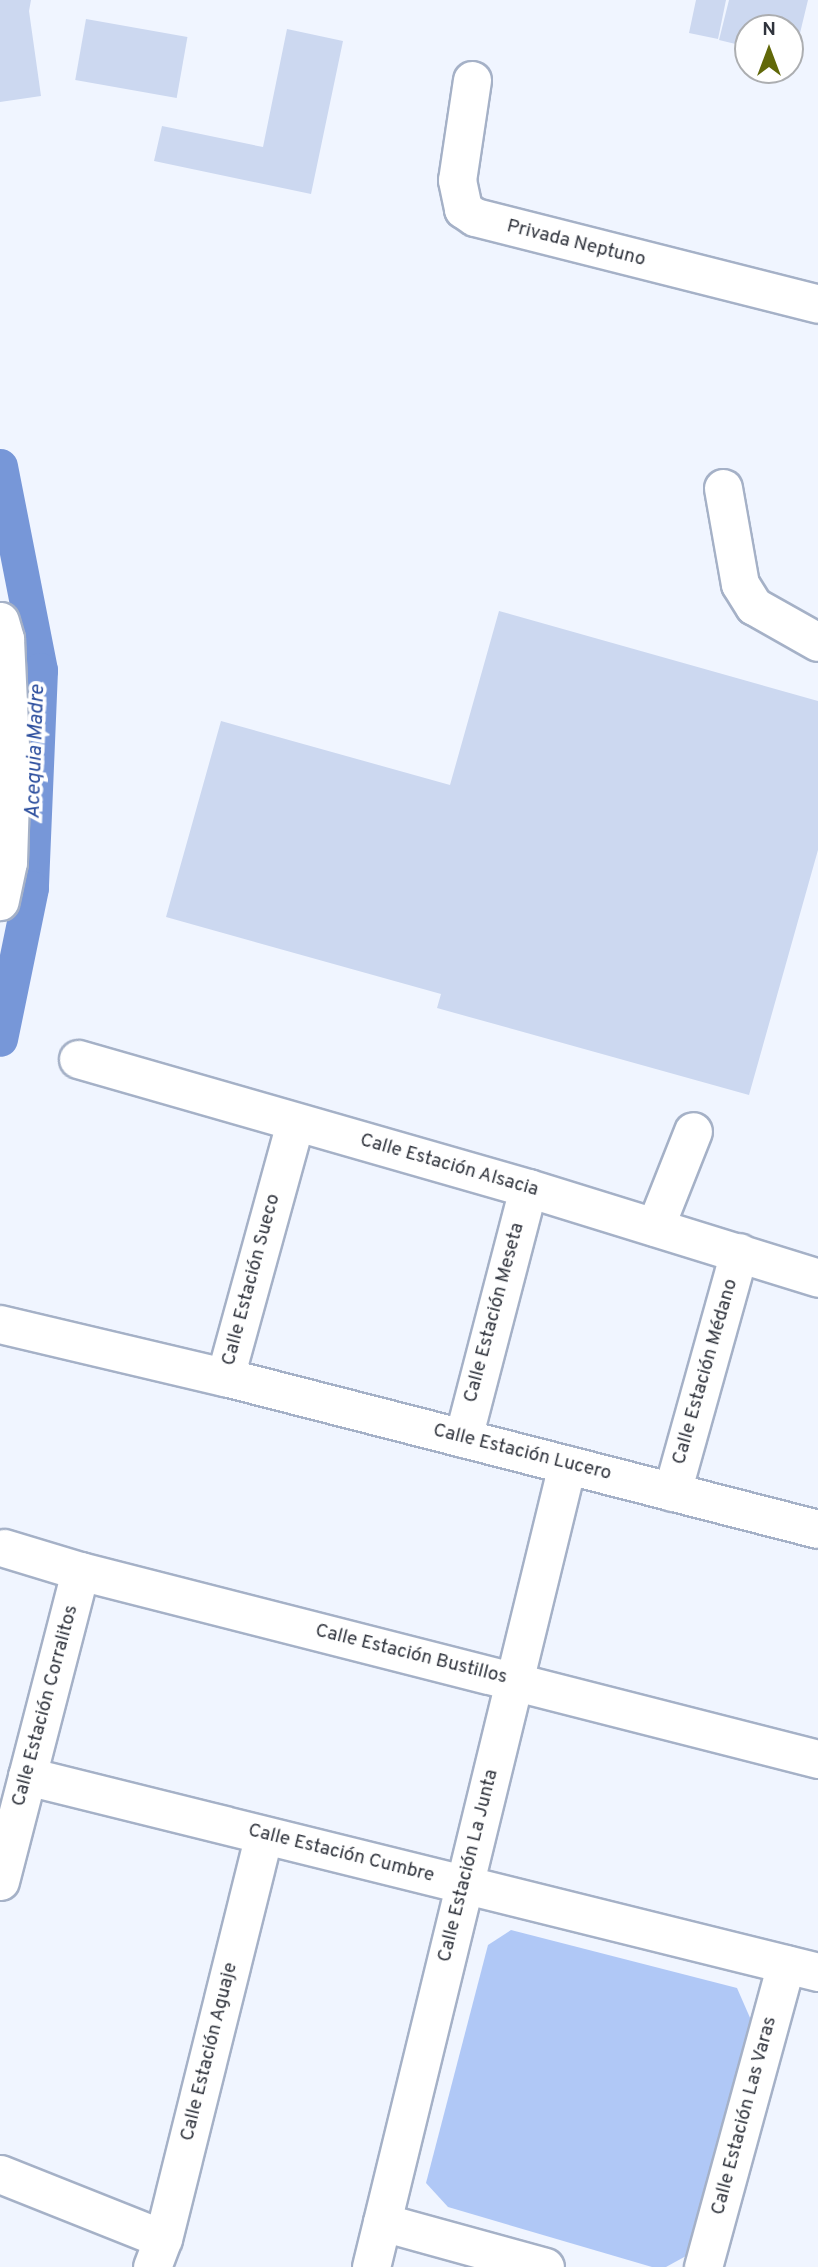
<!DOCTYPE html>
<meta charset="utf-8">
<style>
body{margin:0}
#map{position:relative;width:818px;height:2267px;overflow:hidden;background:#f0f5ff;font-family:Overpass,sans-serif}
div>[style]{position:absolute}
.green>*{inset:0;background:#b0c8f6}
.canal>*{height:35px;margin:-17.5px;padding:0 17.5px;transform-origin:17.5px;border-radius:17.5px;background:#7797d8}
.building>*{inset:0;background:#ccd8f0;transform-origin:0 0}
.roads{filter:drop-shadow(2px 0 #a5b1c7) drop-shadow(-2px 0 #a5b1c7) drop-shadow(0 2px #a5b1c7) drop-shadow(0 -2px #a5b1c7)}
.minor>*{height:37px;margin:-18.5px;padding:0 18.5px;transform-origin:18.5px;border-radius:18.5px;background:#fff}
span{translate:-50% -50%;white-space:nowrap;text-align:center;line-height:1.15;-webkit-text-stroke:7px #fff;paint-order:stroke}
.street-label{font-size:19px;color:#30343d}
.water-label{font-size:21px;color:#2d4f9e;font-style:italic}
.north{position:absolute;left:734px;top:14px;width:70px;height:70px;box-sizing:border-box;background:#fff;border:2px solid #acaeb1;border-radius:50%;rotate:0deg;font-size:19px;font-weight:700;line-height:28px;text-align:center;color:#30343d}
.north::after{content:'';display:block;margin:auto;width:24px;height:32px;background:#616809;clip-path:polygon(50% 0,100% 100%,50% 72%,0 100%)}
</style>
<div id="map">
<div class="green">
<div style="clip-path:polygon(511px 1930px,737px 1988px,751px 2020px,686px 2256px,666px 2267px,652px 2267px,448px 2207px,426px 2183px,488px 1945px)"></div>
</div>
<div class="canal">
<div style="left:0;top:466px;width:208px;rotate:78.9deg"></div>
<div style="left:40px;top:670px;width:218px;rotate:92.4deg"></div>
<div style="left:31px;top:888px;width:154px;rotate:101.6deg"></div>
</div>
<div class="building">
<div style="clip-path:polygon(0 0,31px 0,29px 11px,41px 96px,0 102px)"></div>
<div style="clip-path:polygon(696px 0,726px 0,718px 39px,689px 33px)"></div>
<div style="clip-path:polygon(729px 0,808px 0,794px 58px,790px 57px,790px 28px,748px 28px,748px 47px,719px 40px)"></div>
<div style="left:86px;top:19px;width:103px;height:62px;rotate:10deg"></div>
<div style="clip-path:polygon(287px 29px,343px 41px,311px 194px,154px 161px,162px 126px,263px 147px)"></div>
<div style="clip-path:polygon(499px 611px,818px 701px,818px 850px,749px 1095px,437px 1008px,441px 994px,166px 917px,221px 721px,450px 785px)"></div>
</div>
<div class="roads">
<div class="minor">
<div style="left:472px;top:80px;width:101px;rotate:98.5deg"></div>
<div style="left:457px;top:180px;width:30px;rotate:78deg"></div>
<div style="left:463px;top:209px;width:14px;rotate:34deg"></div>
<div style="left:475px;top:217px;width:354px;rotate:14.2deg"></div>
<div style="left:723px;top:488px;width:97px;rotate:80deg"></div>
<div style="left:740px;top:584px;width:26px;rotate:58deg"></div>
<div style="left:754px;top:606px;width:73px;rotate:29.4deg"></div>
<div style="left:0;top:621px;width:19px;rotate:74deg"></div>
<div style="left:5px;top:639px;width:127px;rotate:87.3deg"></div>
<div style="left:11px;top:766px;width:96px;rotate:91.8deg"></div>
<div style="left:8px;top:862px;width:40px;rotate:102deg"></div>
<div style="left:78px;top:1059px;width:468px;rotate:16deg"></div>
<div style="left:528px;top:1188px;width:304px;rotate:17.2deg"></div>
<div style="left:655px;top:1227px;width:103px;rotate:-68.4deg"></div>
<div style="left:0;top:1324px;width:231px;rotate:13.3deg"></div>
<div style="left:225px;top:1377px;width:612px;rotate:14.38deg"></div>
<div style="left:225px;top:1377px;width:264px;rotate:-74.6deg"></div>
<div style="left:463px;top:1438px;width:258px;rotate:-75.4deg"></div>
<div style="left:672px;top:1492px;width:249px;rotate:-74.4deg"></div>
<div style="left:4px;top:1548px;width:79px;rotate:16.8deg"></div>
<div style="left:80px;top:1571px;width:762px;rotate:14.29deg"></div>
<div style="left:27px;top:1776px;width:815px;rotate:13.92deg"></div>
<div style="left:0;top:1881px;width:320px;rotate:-75.5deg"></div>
<div style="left:0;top:2174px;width:175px;rotate:21.7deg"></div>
<div style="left:382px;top:2222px;width:169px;rotate:15.4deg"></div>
<div style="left:152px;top:2267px;width:30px;rotate:-69deg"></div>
<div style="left:163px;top:2239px;width:416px;rotate:-76deg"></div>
<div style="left:371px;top:2267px;width:826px;rotate:-76.27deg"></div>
<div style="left:703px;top:2267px;width:314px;rotate:-74.7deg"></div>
</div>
</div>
<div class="street-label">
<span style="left:576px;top:244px;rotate:14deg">Privada Neptuno</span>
<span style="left:449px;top:1166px;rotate:16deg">Calle Estación Alsacia</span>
<span style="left:252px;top:1280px;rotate:-75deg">Calle Estación Sueco</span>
<span style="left:495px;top:1313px;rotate:-75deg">Calle Estación Meseta</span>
<span style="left:706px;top:1372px;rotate:-74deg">Calle Estación Médano</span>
<span style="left:522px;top:1453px;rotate:14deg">Calle Estación Lucero</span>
<span style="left:411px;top:1655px;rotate:14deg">Calle Estación Bustillos</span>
<span style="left:46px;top:1706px;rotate:-75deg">Calle Estación Corralitos</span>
<span style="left:341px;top:1854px;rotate:14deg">Calle Estación Cumbre</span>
<span style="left:469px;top:1866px;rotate:-76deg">Calle Estación La Junta</span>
<span style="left:210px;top:2052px;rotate:-76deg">Calle Estación Aguaje</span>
<span style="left:745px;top:2116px;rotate:-75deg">Calle Estación Las Varas</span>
</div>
<div class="water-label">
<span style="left:36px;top:752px;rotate:-88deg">Acequia Madre</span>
</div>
<div class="north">N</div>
</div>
